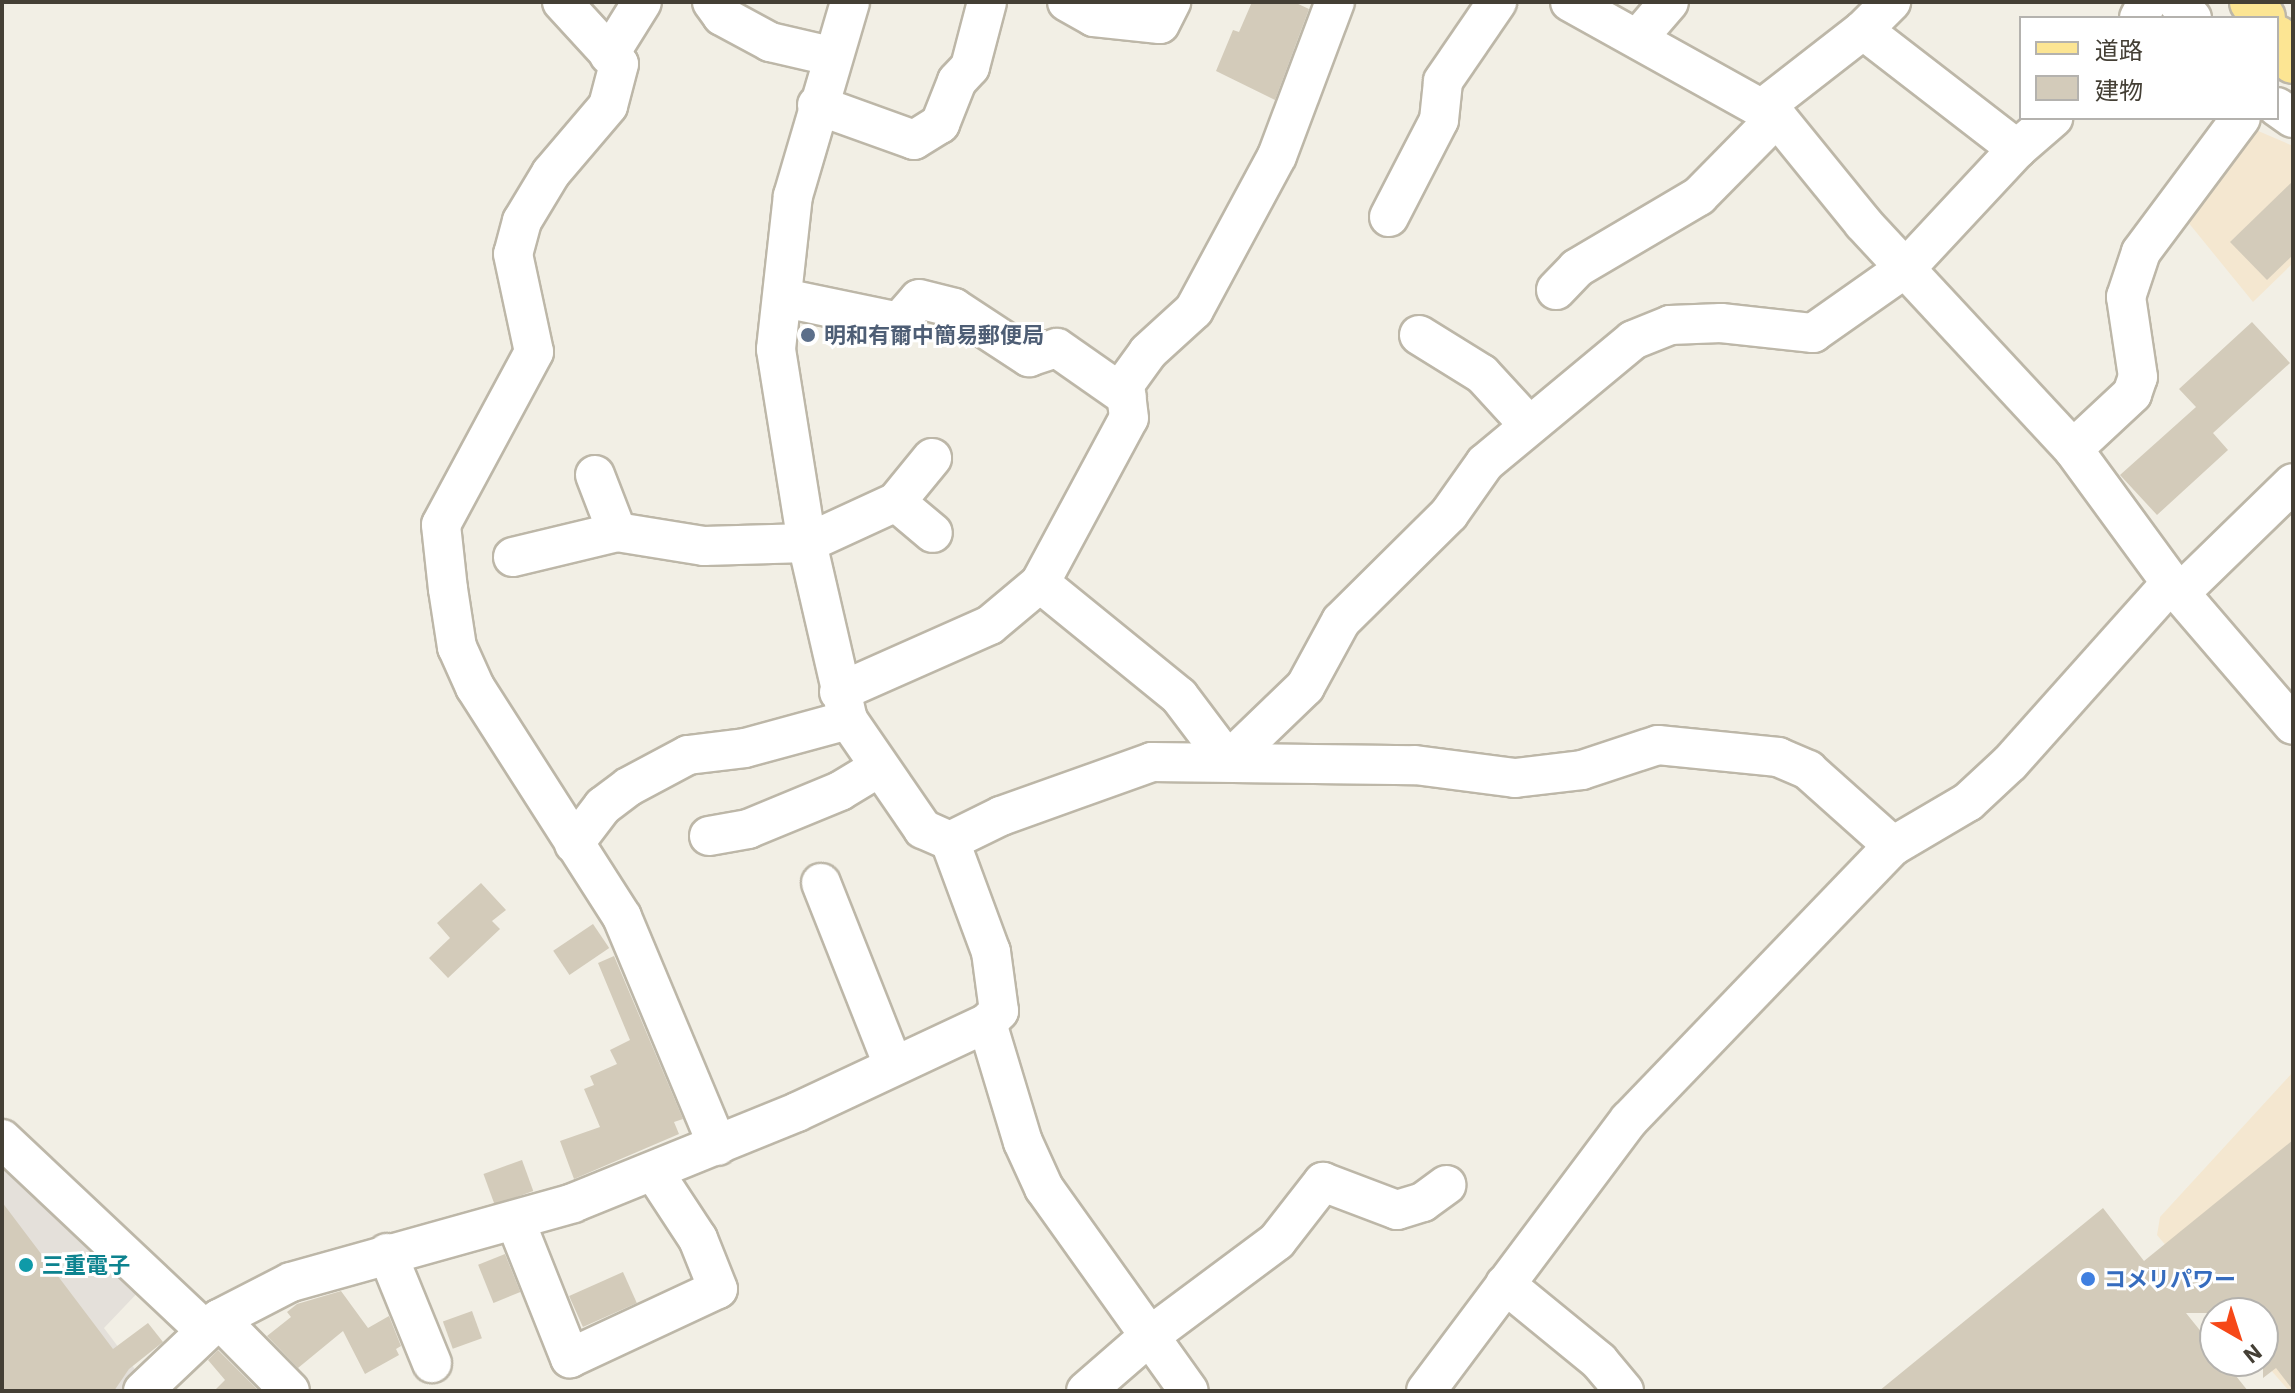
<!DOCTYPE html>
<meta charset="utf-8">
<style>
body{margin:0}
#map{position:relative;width:2295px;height:1393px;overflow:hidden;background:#f2efe5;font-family:"IBM Plex Sans","Noto Sans JP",sans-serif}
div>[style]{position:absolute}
.commercial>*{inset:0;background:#f4e7d0}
.industrial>*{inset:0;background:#e4e0da}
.building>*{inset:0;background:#d3cbba;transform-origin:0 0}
.roads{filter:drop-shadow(2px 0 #bdb7a8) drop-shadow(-2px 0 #bdb7a8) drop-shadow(0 2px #bdb7a8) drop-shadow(0 -2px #bdb7a8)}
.minor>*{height:38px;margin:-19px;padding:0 19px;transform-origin:19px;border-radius:19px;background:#fff}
.major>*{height:44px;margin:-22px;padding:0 22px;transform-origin:22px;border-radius:22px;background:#fce593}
.dots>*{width:22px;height:22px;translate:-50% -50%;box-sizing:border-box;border:4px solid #fff;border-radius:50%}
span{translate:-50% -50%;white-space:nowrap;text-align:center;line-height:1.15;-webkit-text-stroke:6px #fff;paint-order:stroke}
.service-label{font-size:22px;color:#4e5e75;font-weight:700}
.left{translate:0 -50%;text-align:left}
.culture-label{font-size:22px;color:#0d838f;font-weight:700}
.shop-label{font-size:22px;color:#366cbe;font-weight:700}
.frame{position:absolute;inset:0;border:4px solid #443f35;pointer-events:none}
.legend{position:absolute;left:2019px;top:16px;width:260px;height:104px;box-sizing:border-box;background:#fff;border:2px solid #b4b2ae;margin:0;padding:10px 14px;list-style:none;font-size:24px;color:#443f35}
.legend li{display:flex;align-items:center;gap:16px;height:40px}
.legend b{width:40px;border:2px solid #b4b2ae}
.north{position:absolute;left:2199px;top:1297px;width:80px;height:80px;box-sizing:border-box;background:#fff;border:2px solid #b4b2ae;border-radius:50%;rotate:141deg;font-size:22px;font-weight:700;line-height:32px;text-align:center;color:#443f35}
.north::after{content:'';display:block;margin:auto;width:28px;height:36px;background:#f64818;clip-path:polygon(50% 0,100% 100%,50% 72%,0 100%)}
</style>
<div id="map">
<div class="commercial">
<div style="clip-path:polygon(2242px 124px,2293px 146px,2293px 263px,2253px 302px,2170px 200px)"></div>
<div style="clip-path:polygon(2293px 1072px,2293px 1391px,2289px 1391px,2263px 1361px,2263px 1313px,2223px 1313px,2157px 1235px,2160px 1217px)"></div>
</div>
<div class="industrial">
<div style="clip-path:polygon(2px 1153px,145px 1285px,104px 1328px,140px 1376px,129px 1391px,2px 1391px)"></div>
</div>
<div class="building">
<div style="clip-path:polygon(1252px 2px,1294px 2px,1309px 9px,1275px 100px,1216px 71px,1233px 30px,1239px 32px)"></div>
<div style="clip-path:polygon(2293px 181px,2293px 255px,2267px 280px,2230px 242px)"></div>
<div style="clip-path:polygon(2252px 322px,2290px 363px,2213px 433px,2228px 450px,2157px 515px,2120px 475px,2196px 407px,2179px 389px)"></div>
<div style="clip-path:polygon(481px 883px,506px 910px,492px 921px,500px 929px,448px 978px,429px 958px,450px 938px,437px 923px)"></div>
<div style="left:593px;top:924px;width:29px;height:48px;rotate:56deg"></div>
<div style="clip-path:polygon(614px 956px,683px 1119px,674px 1122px,679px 1134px,574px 1179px,560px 1141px,600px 1127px,584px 1089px,594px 1085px,590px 1076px,617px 1064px,610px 1050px,630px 1040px,598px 963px)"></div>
<div style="clip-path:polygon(2293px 1140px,2293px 1390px,2276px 1368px,2263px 1378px,2263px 1313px,2186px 1313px,2215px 1349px,2215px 1361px,2224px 1361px,2248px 1391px,1879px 1391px,2103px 1208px,2144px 1261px)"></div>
<div style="left:522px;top:1160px;width:33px;height:41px;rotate:70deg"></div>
<div style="clip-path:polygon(2px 1202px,113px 1349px,148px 1323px,163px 1342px,129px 1369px,114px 1391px,2px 1391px)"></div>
<div style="left:505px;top:1254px;width:41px;height:29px;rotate:68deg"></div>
<div style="left:623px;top:1272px;width:34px;height:59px;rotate:66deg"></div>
<div style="clip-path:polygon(341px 1291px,368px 1328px,389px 1316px,401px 1346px,396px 1349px,399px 1355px,365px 1374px,343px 1331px,298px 1368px,267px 1336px,291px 1317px,287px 1312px,297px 1304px)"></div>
<div style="left:472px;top:1311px;width:29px;height:31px;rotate:70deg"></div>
<div style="clip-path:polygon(218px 1350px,259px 1391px,214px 1391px,225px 1380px,208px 1360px)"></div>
</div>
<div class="roads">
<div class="minor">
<div style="left:562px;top:2px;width:84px;rotate:47.4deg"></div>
<div style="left:619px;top:64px;width:43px;rotate:104.7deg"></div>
<div style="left:608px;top:106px;width:88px;rotate:130.4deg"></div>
<div style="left:551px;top:173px;width:56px;rotate:121.1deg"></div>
<div style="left:522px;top:221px;width:34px;rotate:105deg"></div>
<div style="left:513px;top:254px;width:100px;rotate:77.9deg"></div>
<div style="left:534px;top:352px;width:196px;rotate:118.3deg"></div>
<div style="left:441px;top:525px;width:64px;rotate:83.8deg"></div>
<div style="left:448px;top:589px;width:59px;rotate:81.2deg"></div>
<div style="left:457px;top:647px;width:44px;rotate:65.8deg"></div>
<div style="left:475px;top:687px;width:273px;rotate:57.4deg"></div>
<div style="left:622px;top:917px;width:248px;rotate:67.3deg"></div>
<div style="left:712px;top:2px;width:17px;rotate:54deg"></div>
<div style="left:722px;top:16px;width:55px;rotate:28.4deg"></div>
<div style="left:770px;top:42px;width:62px;rotate:13.1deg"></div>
<div style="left:1067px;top:2px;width:31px;rotate:29deg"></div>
<div style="left:1094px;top:17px;width:66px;rotate:6.1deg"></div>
<div style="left:1160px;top:24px;width:25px;rotate:-63deg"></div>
<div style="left:1570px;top:2px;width:237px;rotate:29.1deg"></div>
<div style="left:1777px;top:117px;width:136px;rotate:50.9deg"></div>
<div style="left:1863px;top:223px;width:309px;rotate:47.1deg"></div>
<div style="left:2073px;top:449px;width:166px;rotate:53.8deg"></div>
<div style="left:2171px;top:583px;width:187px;rotate:49.3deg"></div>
<div style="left:2177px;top:2px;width:22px;rotate:47deg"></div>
<div style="left:2139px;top:18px;width:18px;rotate:-63deg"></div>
<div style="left:1863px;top:30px;width:195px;rotate:37.7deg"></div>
<div style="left:1639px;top:37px;width:46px;rotate:-49.4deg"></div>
<div style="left:609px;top:55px;width:62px;rotate:-58.1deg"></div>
<div style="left:817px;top:105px;width:103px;rotate:19.8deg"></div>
<div style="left:914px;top:140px;width:31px;rotate:-32deg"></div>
<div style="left:940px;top:124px;width:46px;rotate:-68.4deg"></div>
<div style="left:957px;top:81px;width:19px;rotate:-47deg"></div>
<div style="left:970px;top:67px;width:67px;rotate:-75.3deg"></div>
<div style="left:1764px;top:107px;width:125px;rotate:-37.9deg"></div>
<div style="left:1863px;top:30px;width:40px;rotate:-45deg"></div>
<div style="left:2277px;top:107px;width:19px;rotate:35deg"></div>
<div style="left:1389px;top:217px;width:109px;rotate:-62.7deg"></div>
<div style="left:1439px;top:120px;width:39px;rotate:-84deg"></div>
<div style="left:1443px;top:81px;width:96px;rotate:-55.6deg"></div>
<div style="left:1556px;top:290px;width:30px;rotate:-46deg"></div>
<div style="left:1577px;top:268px;width:142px;rotate:-30.5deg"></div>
<div style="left:1699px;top:196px;width:111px;rotate:-45.4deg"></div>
<div style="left:784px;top:298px;width:117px;rotate:11.8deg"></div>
<div style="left:899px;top:322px;width:30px;rotate:-49deg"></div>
<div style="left:919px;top:299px;width:36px;rotate:14deg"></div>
<div style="left:954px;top:308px;width:90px;rotate:33.2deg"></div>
<div style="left:1029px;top:357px;width:29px;rotate:-18deg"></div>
<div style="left:1057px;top:348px;width:85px;rotate:35deg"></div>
<div style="left:1419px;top:335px;width:74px;rotate:31.8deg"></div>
<div style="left:1482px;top:374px;width:68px;rotate:47.4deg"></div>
<div style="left:2073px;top:449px;width:81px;rotate:-43deg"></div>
<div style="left:2132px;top:394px;width:18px;rotate:-71deg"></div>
<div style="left:2138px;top:377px;width:81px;rotate:-98.5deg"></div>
<div style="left:2126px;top:297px;width:47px;rotate:-71.6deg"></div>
<div style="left:2141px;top:252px;width:167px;rotate:-53.3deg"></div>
<div style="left:595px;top:475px;width:61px;rotate:68.9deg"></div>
<div style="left:896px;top:502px;width:57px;rotate:-50.7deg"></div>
<div style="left:513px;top:557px;width:107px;rotate:-13.5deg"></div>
<div style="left:617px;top:532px;width:88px;rotate:9.1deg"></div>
<div style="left:704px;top:546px;width:103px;rotate:-1.7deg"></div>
<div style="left:807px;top:543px;width:98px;rotate:-24.7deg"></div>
<div style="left:896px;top:502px;width:48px;rotate:40deg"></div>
<div style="left:1040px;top:583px;width:179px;rotate:39.1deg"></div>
<div style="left:1179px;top:696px;width:81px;rotate:53deg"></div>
<div style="left:2179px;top:594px;width:159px;rotate:-44.2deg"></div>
<div style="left:839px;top:692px;width:165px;rotate:-23.9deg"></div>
<div style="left:990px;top:625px;width:65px;rotate:-40deg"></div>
<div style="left:1040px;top:583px;width:187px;rotate:-61.7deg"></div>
<div style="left:1129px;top:418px;width:34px;rotate:-97deg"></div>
<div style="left:1125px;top:384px;width:39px;rotate:-54deg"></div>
<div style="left:1148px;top:352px;width:62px;rotate:-42.4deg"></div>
<div style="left:1194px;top:310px;width:175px;rotate:-61.7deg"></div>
<div style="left:1277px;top:156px;width:165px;rotate:-69.4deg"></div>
<div style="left:1228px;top:761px;width:107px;rotate:-43.9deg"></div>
<div style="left:1305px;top:687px;width:75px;rotate:-61.4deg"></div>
<div style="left:1341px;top:621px;width:152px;rotate:-44.7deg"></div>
<div style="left:1449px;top:514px;width:62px;rotate:-54.8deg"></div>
<div style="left:1485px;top:463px;width:192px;rotate:-39.7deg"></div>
<div style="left:1633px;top:340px;width:40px;rotate:-22deg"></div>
<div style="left:1670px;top:325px;width:51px;rotate:-2.2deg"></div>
<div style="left:1721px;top:323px;width:93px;rotate:6.2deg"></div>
<div style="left:1813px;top:333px;width:115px;rotate:-35.1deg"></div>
<div style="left:1907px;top:267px;width:161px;rotate:-47deg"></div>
<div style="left:2017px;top:149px;width:48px;rotate:-40.7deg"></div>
<div style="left:709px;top:836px;width:40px;rotate:-10deg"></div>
<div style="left:748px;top:829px;width:100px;rotate:-22.4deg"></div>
<div style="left:840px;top:791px;width:44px;rotate:-31.2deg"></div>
<div style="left:950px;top:841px;width:57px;rotate:-26.1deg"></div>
<div style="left:1001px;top:816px;width:160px;rotate:-19.7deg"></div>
<div style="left:1152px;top:762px;width:263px;rotate:0.7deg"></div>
<div style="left:1415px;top:765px;width:101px;rotate:7.4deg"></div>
<div style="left:1515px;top:778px;width:67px;rotate:-6.8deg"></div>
<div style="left:1582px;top:770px;width:80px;rotate:-18.2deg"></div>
<div style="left:1658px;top:745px;width:121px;rotate:5.7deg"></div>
<div style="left:1778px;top:757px;width:33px;rotate:23deg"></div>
<div style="left:1808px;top:770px;width:114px;rotate:41.8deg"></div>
<div style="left:574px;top:844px;width:48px;rotate:-52.7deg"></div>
<div style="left:603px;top:806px;width:31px;rotate:-37deg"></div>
<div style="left:628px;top:787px;width:68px;rotate:-28.1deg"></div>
<div style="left:688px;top:755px;width:57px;rotate:-7deg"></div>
<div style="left:745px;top:748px;width:107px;rotate:-15.2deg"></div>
<div style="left:821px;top:883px;width:196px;rotate:68.4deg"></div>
<div style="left:987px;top:1023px;width:124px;rotate:73.2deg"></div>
<div style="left:1023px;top:1142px;width:51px;rotate:65.5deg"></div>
<div style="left:1044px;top:1188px;width:249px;rotate:54.5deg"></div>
<div style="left:2px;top:1139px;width:279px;rotate:43.3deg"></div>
<div style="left:515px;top:1220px;width:149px;rotate:68.3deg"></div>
<div style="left:570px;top:1358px;width:163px;rotate:-25deg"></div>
<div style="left:718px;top:1289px;width:54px;rotate:-111.8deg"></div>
<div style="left:698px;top:1239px;width:80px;rotate:-123.3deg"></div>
<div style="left:387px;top:1253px;width:119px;rotate:67.8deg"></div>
<div style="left:1505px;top:1284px;width:122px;rotate:39.3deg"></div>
<div style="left:1599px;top:1361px;width:39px;rotate:50deg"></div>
<div style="left:219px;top:1319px;width:101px;rotate:45.4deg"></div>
<div style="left:143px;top:1391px;width:105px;rotate:-43.5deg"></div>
<div style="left:219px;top:1319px;width:81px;rotate:-27.2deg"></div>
<div style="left:291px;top:1282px;width:293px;rotate:-15.6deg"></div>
<div style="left:573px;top:1203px;width:242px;rotate:-22.1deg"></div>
<div style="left:797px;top:1112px;width:210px;rotate:-25.1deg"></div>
<div style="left:987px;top:1023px;width:17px;rotate:-45deg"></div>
<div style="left:999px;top:1011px;width:60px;rotate:-97.7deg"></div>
<div style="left:991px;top:952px;width:118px;rotate:-110.3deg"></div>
<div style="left:950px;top:841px;width:30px;rotate:-156deg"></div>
<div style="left:923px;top:829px;width:132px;rotate:-124.5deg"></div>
<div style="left:848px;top:720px;width:182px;rotate:-103deg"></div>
<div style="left:807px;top:543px;width:196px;rotate:-99.1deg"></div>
<div style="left:776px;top:349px;width:154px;rotate:-83.7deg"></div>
<div style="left:793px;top:196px;width:202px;rotate:-73.6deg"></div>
<div style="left:1086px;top:1391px;width:81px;rotate:-41deg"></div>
<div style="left:1147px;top:1338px;width:162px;rotate:-36.7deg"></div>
<div style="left:1277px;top:1241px;width:75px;rotate:-52.1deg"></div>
<div style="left:1323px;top:1182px;width:79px;rotate:20.7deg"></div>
<div style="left:1397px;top:1210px;width:27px;rotate:-17deg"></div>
<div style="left:1423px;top:1202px;width:29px;rotate:-36deg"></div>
<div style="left:1426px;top:1391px;width:339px;rotate:-53.2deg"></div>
<div style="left:1629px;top:1120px;width:380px;rotate:-46.1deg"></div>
<div style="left:1893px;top:846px;width:87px;rotate:-30.4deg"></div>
<div style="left:1968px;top:802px;width:57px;rotate:-42.9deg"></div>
<div style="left:2010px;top:763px;width:241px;rotate:-48.2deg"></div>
</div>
<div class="major">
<div style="left:2252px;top:2px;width:19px;rotate:55deg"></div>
<div style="left:2277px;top:38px;width:28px;rotate:55deg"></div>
</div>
</div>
<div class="dots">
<div style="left:808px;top:335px;background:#5c6f8a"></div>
<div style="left:26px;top:1265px;background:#0f9aa8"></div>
<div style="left:2088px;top:1279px;background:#3f7fe0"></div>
</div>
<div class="service-label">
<span class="left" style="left:824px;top:335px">明和有爾中簡易郵便局</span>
</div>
<div class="culture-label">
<span class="left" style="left:42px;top:1265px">三重電子</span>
</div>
<div class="shop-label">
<span class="left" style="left:2104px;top:1279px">コメリパワー</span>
</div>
<div class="frame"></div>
<ul class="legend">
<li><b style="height:10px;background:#fce593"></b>道路</li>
<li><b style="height:22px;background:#d3cbba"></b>建物</li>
</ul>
<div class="north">N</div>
</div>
